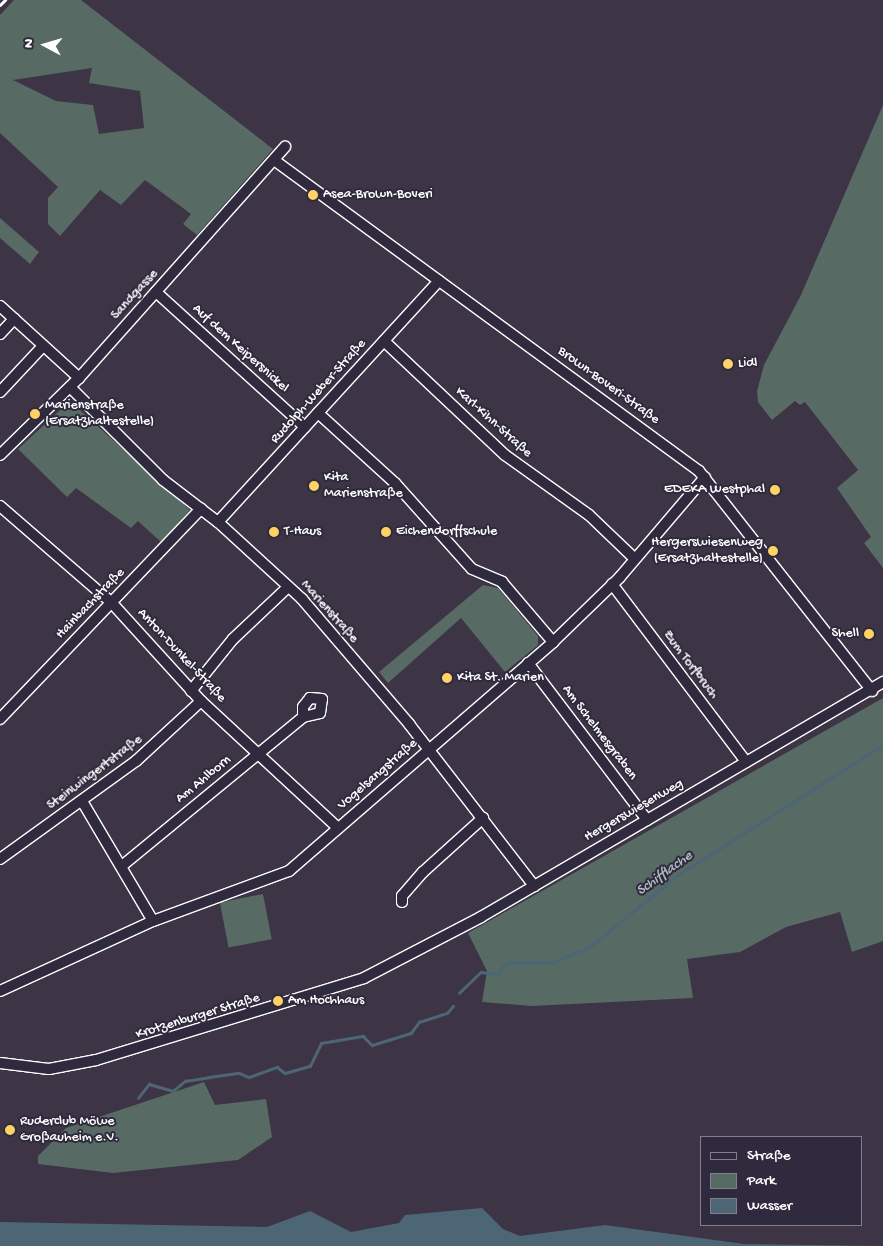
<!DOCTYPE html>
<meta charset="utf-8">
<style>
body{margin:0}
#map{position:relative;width:883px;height:1246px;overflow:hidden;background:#3d3445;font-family:"Gochi Hand",sans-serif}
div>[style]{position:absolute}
.green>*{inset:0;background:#576a64;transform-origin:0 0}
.water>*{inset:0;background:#4d6676}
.stream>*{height:2.5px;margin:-1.25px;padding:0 1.25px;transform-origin:1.25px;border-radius:1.25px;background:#4d6676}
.roads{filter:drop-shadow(1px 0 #fff) drop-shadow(-1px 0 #fff) drop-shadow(0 1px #fff) drop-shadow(0 -1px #fff)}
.minor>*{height:10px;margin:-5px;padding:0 5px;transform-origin:5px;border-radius:5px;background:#2f2a3d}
.rail>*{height:2.5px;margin:-1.25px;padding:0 1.25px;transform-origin:1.25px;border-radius:1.25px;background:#fff}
.dots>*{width:14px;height:14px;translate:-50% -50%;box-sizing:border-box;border:2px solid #2f2a3d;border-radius:50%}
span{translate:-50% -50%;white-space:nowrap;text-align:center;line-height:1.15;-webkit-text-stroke:4px #2f2a3d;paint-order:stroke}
.poi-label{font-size:14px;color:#fff}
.left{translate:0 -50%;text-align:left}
.right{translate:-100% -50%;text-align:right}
.street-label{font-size:14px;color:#fff}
.water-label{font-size:15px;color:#afbac1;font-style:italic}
.legend{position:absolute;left:700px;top:1136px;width:162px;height:90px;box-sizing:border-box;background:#2f2a3d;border:1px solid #827f8b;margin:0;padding:6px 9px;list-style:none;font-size:15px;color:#fff}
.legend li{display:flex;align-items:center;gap:10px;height:25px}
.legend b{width:25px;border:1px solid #827f8b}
.north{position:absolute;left:20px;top:20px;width:50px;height:50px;-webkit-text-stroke:4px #2f2a3d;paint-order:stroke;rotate:276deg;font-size:14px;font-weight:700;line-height:20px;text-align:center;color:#fff}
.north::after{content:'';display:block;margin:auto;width:18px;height:22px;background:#fff;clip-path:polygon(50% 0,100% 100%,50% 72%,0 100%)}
</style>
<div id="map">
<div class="green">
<div style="clip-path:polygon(evenodd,14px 0,81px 0,273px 149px,197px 235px,183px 224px,191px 214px,145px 180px,121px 205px,100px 190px,60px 236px,48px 224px,48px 198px,58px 187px,0 133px,0 15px,14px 0,92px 68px,89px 83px,140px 91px,144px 128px,99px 134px,93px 105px,56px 101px,13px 80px,92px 68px)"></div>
<div style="clip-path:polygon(883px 105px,883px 568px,864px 543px,871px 537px,837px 488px,858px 470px,805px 402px,800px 405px,795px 401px,772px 420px,758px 402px,757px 391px,764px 365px,801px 295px)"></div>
<div style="clip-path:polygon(0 218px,39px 252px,30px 264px,0 238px)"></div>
<div style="clip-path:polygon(70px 401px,190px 510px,162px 543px,138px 521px,131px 528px,76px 488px,67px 497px,18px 449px)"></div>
<div style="clip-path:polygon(483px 585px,498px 588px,538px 636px,538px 645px,505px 672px,461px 618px,388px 683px,379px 672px)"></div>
<div style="clip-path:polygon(883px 698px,883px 941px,852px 952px,840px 912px,786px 927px,740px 952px,687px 959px,693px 998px,532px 1006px,482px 1002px,487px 971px,468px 933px)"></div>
<div style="left:263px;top:894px;width:46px;height:44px;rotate:79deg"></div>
<div style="clip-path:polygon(204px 1082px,215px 1105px,266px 1099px,272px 1137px,238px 1160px,113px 1173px,38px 1164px,38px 1156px,66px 1128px)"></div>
</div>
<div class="water">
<div style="clip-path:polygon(482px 1208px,503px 1229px,520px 1236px,605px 1225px,744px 1244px,883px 1246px,0 1246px,0 1222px,267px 1227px,310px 1211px,351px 1232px,399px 1223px,405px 1215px)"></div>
</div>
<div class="stream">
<div style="left:459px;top:993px;width:30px;rotate:-44deg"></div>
<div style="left:481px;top:972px;width:16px;rotate:7deg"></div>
<div style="left:497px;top:974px;width:14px;rotate:-51deg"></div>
<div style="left:506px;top:963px;width:48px;rotate:-1.2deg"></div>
<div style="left:554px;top:962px;width:39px;rotate:-23deg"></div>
<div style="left:590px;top:947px;width:114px;rotate:-39.3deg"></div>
<div style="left:678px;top:875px;width:243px;rotate:-32.4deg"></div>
<div style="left:138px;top:1098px;width:18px;rotate:-52deg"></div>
<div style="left:149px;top:1084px;width:25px;rotate:16deg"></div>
<div style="left:173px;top:1091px;width:16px;rotate:-40deg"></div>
<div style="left:185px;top:1081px;width:24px;rotate:-9deg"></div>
<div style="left:209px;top:1077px;width:30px;rotate:-8deg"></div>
<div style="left:239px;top:1073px;width:11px;rotate:22deg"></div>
<div style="left:249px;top:1077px;width:30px;rotate:-20deg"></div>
<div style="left:277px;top:1067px;width:10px;rotate:37deg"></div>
<div style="left:285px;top:1073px;width:26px;rotate:-16deg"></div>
<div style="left:310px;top:1066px;width:25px;rotate:-64deg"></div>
<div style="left:321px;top:1043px;width:43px;rotate:-9.5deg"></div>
<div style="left:363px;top:1036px;width:13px;rotate:45deg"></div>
<div style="left:372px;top:1045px;width:41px;rotate:-17.1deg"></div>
<div style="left:411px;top:1033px;width:14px;rotate:-54deg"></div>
<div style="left:419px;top:1022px;width:29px;rotate:-18deg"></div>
<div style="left:447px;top:1013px;width:9px;rotate:-49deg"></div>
</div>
<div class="roads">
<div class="minor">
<div style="left:274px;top:160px;width:527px;rotate:36.2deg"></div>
<div style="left:699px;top:471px;width:280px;rotate:51.8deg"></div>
<div style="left:156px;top:292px;width:201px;rotate:42.2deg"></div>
<div style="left:0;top:306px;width:107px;rotate:42.3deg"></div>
<div style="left:0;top:334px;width:21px;rotate:-47deg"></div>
<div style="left:384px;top:341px;width:166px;rotate:43.3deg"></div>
<div style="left:505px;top:455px;width:103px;rotate:35.5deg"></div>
<div style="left:589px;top:515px;width:62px;rotate:43.7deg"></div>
<div style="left:70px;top:387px;width:132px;rotate:45deg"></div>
<div style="left:163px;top:480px;width:69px;rotate:37.4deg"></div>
<div style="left:218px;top:522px;width:114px;rotate:42.5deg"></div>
<div style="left:302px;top:599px;width:165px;rotate:49.4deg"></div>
<div style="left:409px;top:724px;width:205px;rotate:52.3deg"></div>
<div style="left:0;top:392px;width:63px;rotate:-46.9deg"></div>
<div style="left:318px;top:413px;width:104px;rotate:42.3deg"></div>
<div style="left:395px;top:483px;width:115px;rotate:48.2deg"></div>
<div style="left:472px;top:569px;width:33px;rotate:23deg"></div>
<div style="left:502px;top:582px;width:79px;rotate:49.6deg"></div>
<div style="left:0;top:455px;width:110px;rotate:-44.3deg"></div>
<div style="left:79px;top:378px;width:310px;rotate:-48.3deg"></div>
<div style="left:0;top:506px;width:147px;rotate:40.9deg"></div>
<div style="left:111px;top:602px;width:134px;rotate:47.7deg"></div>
<div style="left:201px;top:701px;width:187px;rotate:42.8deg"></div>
<div style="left:218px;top:522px;width:327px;rotate:-47.5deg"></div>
<div style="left:612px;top:584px;width:223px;rotate:53deg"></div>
<div style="left:528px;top:663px;width:197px;rotate:52.8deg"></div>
<div style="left:191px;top:691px;width:67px;rotate:-51.1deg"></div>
<div style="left:233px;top:639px;width:76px;rotate:-43.4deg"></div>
<div style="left:0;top:719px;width:291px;rotate:-46.3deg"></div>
<div style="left:82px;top:801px;width:139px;rotate:59.4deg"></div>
<div style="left:0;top:859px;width:168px;rotate:-35.8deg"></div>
<div style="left:136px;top:761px;width:88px;rotate:-42.7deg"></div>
<div style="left:123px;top:865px;width:233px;rotate:-39.4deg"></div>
<div style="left:303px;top:717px;width:17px;rotate:-13deg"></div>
<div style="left:320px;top:713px;width:14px;rotate:-82deg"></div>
<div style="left:322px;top:699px;width:12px;rotate:-175deg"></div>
<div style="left:310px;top:698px;width:11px;rotate:128deg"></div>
<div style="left:303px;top:707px;width:10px;rotate:90deg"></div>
<div style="left:402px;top:902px;width:6px;rotate:-90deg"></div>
<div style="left:402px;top:896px;width:32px;rotate:-49deg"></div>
<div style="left:423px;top:872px;width:81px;rotate:-42deg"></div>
<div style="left:0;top:991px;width:168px;rotate:-24.6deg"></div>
<div style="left:153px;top:921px;width:145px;rotate:-20.2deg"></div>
<div style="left:289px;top:871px;width:349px;rotate:-40.9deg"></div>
<div style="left:553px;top:642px;width:93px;rotate:-44.1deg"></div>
<div style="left:620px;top:577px;width:131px;rotate:-49.6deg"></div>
<div style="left:0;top:1063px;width:49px;rotate:7deg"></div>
<div style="left:49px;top:1069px;width:48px;rotate:-10.8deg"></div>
<div style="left:96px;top:1060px;width:280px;rotate:-17deg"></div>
<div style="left:364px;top:978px;width:132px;rotate:-27.5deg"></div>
<div style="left:481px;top:917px;width:466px;rotate:-30.3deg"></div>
</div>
</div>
<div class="rail">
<div style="left:0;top:5px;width:7px;rotate:-45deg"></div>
</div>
<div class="dots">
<div style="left:313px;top:195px;background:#ffd166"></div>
<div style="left:728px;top:364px;background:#ffd166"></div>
<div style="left:35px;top:414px;background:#ffd166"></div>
<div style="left:314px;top:486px;background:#ffd166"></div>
<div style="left:775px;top:490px;background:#ffd166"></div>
<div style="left:274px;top:532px;background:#ffd166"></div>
<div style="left:386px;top:532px;background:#ffd166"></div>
<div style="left:773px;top:551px;background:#ffd166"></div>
<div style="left:869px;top:634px;background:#ffd166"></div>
<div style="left:447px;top:678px;background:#ffd166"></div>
<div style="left:278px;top:1001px;background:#ffd166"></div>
<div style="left:10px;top:1130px;background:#ffd166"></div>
</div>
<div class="poi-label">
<span class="left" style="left:323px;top:195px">Asea-Brown-Boveri</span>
<span class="left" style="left:738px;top:364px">Lidl</span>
<span class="left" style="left:45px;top:414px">Marienstraße<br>(Ersatzhaltestelle)</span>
<span class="left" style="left:324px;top:486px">Kita<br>Marienstraße</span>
<span class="right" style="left:765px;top:490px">EDEKA Westphal</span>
<span class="left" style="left:284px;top:532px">T-Haus</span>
<span class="left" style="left:396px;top:532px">Eichendorffschule</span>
<span class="right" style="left:763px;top:551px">Hergerswiesenweg<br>(Ersatzhaltestelle)</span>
<span class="right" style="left:859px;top:634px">Shell</span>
<span class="left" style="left:457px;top:678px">Kita St. Marien</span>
<span class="left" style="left:288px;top:1001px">Am Hochhaus</span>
<span class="left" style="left:20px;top:1130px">Ruderclub Möwe<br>Großauheim e.V.</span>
</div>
<div class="street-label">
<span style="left:135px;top:295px;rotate:-48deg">Sandgasse</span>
<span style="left:240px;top:349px;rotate:42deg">Auf dem Keipersnickel</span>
<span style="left:608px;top:386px;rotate:36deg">Brown-Boveri-Straße</span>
<span style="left:319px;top:392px;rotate:-48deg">Rudolph-Weber-Straße</span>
<span style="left:493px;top:423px;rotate:42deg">Karl-Kihn-Straße</span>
<span style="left:91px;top:604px;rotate:-46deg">Hainbachstraße</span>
<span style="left:329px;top:612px;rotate:48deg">Marienstraße</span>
<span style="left:181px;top:656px;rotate:47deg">Anton-Dunkel-Straße</span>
<span style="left:690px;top:665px;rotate:53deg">Zum Torfbruch</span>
<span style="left:599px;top:733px;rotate:53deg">Am Schelmesgraben</span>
<span style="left:95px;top:773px;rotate:-37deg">Steinwingertstraße</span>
<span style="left:378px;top:775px;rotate:-41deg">Vogelsangstraße</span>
<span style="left:204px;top:780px;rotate:-39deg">Am Ahlborn</span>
<span style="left:634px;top:811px;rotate:-30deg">Hergerswiesenweg</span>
<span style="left:198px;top:1017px;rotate:-17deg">Krotzenburger Straße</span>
</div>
<div class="water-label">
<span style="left:665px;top:874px;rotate:-36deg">Schifflache</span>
</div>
<ul class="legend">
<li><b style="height:6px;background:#2f2a3d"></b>Straße</li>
<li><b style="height:14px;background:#576a64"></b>Park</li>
<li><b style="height:14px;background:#4d6676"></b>Wasser</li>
</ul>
<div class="north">N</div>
</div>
